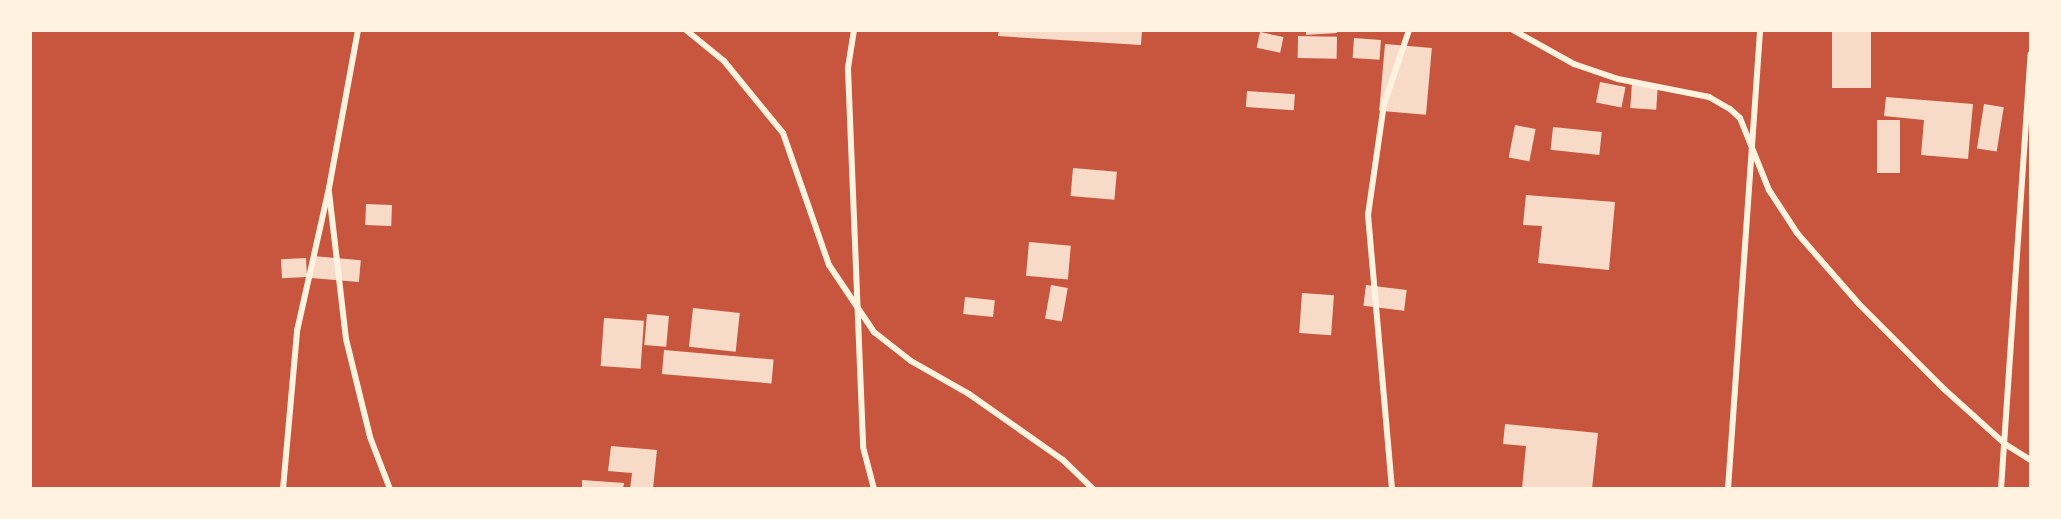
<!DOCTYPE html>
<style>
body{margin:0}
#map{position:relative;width:2061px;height:519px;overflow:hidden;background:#c8553d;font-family:"DejaVu Sans",sans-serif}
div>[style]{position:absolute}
.building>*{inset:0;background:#f7dbc8;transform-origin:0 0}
.minor>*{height:6px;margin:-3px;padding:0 3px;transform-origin:3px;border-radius:3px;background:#fff3e0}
span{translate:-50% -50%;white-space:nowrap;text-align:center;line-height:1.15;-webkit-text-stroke:4.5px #fff3e0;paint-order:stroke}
.frame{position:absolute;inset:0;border:32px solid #fff3e0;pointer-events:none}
</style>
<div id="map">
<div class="building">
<div style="clip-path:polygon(999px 30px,1142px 30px,1141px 45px,998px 36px)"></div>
<div style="clip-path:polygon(1306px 30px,1337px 30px,1337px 33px,1306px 35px)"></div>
<div style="left:1832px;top:30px;width:39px;height:58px"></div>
<div style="left:1260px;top:32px;width:24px;height:16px;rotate:12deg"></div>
<div style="left:1298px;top:36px;width:39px;height:22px;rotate:1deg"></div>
<div style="left:1354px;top:38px;width:27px;height:20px;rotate:4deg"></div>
<div style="left:1385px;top:44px;width:47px;height:67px;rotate:5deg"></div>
<div style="left:1600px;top:82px;width:26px;height:21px;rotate:11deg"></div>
<div style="left:1632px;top:83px;width:26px;height:25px;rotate:4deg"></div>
<div style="left:1247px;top:91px;width:48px;height:16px;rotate:4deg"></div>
<div style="clip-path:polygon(1886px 97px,1973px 104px,1968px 159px,1921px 155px,1924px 120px,1884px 116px)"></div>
<div style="left:1984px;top:104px;width:20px;height:45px;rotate:9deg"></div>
<div style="left:1877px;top:120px;width:23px;height:53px"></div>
<div style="left:1515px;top:125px;width:21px;height:33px;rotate:11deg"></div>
<div style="left:1553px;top:127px;width:49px;height:23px;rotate:6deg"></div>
<div style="left:1073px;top:168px;width:44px;height:28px;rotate:5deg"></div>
<div style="clip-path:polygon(1526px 195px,1615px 202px,1609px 270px,1538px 263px,1542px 226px,1523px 225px)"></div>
<div style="left:366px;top:204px;width:26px;height:21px;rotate:2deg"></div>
<div style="left:1029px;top:242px;width:42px;height:34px;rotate:5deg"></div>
<div style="left:313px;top:256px;width:48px;height:22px;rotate:5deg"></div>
<div style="left:306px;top:258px;width:19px;height:25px;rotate:87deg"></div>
<div style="left:1051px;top:285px;width:17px;height:34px;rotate:10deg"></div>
<div style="left:1366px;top:285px;width:41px;height:21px;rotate:7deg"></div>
<div style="left:1302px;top:293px;width:32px;height:40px;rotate:4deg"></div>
<div style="left:965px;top:297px;width:30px;height:17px;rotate:6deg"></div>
<div style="left:693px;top:308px;width:47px;height:39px;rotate:6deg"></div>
<div style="left:647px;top:314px;width:22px;height:31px;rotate:5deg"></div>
<div style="left:604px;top:318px;width:40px;height:48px;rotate:4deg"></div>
<div style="left:664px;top:350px;width:110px;height:24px;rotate:5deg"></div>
<div style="clip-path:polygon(1505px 424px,1598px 433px,1592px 489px,1522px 489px,1526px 446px,1503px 444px)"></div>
<div style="clip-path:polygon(611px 446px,657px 450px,653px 489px,630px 489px,632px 473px,608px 471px)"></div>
<div style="clip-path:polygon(582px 480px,624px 483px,623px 489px,582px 489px)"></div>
</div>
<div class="minor">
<div style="left:686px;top:30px;width:49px;rotate:39.2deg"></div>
<div style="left:724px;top:61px;width:93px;rotate:50.7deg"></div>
<div style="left:783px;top:133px;width:140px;rotate:70.8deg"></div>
<div style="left:829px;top:265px;width:81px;rotate:56.1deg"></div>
<div style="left:874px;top:332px;width:47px;rotate:38.1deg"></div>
<div style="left:911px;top:361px;width:67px;rotate:29.6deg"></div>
<div style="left:969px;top:394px;width:115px;rotate:35.1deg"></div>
<div style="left:1063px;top:460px;width:42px;rotate:44deg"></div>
<div style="left:854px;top:30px;width:39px;rotate:99deg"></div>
<div style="left:848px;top:69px;width:378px;rotate:87.7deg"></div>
<div style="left:863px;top:447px;width:43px;rotate:75.3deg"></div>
<div style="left:1513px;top:30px;width:70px;rotate:29.1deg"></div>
<div style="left:1574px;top:64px;width:46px;rotate:18.8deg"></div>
<div style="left:1618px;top:79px;width:93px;rotate:11.2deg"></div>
<div style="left:1709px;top:97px;width:24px;rotate:30deg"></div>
<div style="left:1730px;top:109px;width:13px;rotate:42deg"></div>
<div style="left:1740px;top:118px;width:78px;rotate:68.1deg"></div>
<div style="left:1769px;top:190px;width:51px;rotate:56.9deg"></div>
<div style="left:1797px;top:233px;width:94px;rotate:48.9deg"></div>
<div style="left:1859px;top:304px;width:120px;rotate:45deg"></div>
<div style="left:1944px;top:389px;width:82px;rotate:42deg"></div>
<div style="left:2005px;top:444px;width:31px;rotate:32deg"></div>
<div style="left:329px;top:192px;width:148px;rotate:83.4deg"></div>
<div style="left:346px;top:339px;width:101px;rotate:76.2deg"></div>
<div style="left:370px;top:437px;width:56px;rotate:69deg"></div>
<div style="left:283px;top:489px;width:159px;rotate:-84.9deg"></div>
<div style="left:297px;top:331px;width:147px;rotate:-77.4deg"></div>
<div style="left:329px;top:188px;width:161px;rotate:-79.6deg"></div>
<div style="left:1392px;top:489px;width:275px;rotate:-95deg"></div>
<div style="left:1368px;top:215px;width:112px;rotate:-81.8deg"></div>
<div style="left:1384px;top:104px;width:78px;rotate:-71.3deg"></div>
<div style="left:1728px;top:489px;width:460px;rotate:-86deg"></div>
<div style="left:2001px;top:489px;width:436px;rotate:-86.1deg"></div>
</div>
<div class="frame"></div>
</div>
